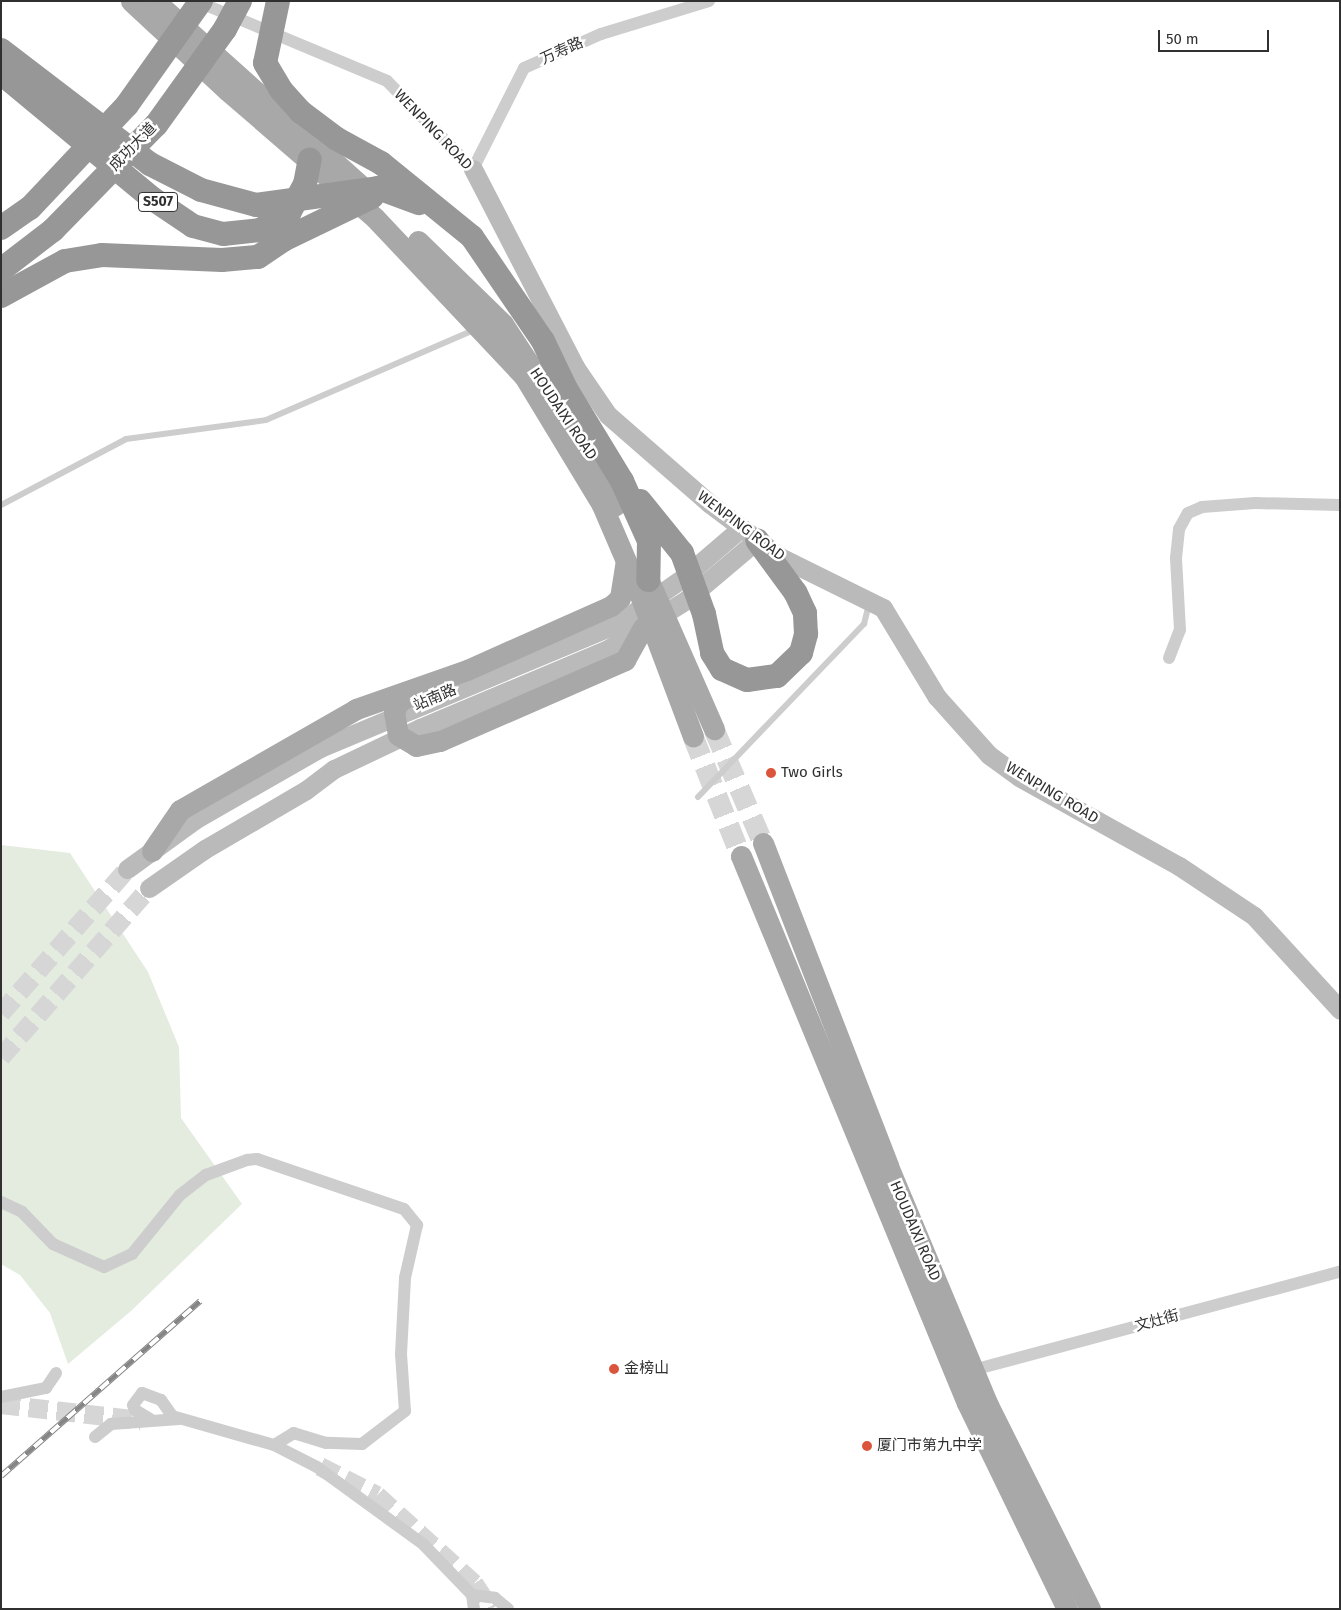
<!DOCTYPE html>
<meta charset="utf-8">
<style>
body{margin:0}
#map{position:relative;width:1341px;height:1610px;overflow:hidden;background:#fff;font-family:"Fira Sans","Noto Sans SC",sans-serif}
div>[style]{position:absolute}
.green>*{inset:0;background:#e3ecdf}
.secondary-tunnel>*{height:19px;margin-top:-9.5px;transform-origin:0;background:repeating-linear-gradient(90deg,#d6d6d6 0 19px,transparent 0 28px)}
.primary-tunnel>*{height:21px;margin-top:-10.5px;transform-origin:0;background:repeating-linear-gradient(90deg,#d6d6d6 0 21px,transparent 0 32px)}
.lane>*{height:6px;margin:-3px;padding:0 3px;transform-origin:3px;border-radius:3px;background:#cdcdcd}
.street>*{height:12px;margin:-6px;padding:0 6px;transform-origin:6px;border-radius:6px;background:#cdcdcd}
.secondary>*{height:19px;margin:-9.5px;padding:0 9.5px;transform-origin:9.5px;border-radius:9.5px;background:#bababa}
.primary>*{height:21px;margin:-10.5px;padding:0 10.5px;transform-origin:10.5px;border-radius:10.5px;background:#a8a8a8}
.highway>*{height:24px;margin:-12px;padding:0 12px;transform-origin:12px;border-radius:12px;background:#979797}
.rail>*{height:5.5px;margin-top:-2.75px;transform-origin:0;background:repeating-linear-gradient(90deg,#fff 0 11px,#858585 0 22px);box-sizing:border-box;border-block:1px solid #858585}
.dots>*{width:14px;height:14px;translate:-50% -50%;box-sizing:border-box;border:2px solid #fff;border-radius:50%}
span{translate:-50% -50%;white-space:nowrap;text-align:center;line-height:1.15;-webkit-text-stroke:5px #fff;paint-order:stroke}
.shield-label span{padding:1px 4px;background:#fff;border:1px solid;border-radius:4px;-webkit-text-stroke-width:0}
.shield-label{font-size:14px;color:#303030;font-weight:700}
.street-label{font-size:15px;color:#303030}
.poi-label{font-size:15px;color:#303030}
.left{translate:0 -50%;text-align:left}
.frame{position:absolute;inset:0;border:2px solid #303030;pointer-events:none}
.scale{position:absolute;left:1158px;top:30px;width:111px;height:22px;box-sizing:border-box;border:2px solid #303030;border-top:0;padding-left:6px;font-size:15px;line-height:18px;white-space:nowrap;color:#303030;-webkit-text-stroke:4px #fff;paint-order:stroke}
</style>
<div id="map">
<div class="green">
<div style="clip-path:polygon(1px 845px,70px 853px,148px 972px,179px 1047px,181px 1118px,242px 1204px,131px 1311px,68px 1364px,50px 1313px,20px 1275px,1px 1264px)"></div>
</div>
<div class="secondary-tunnel">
<div style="left:1px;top:1013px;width:191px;rotate:-48.8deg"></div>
<div style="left:1px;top:1057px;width:225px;rotate:-48.8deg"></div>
<div style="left:1px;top:1404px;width:141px;rotate:6.5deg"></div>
<div style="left:320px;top:1466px;width:64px;rotate:27deg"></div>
<div style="left:377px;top:1495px;width:131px;rotate:42.2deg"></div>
<div style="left:474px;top:1583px;width:31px;rotate:57deg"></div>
</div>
<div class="primary-tunnel">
<div style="left:714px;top:729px;width:124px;rotate:66.7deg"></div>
<div style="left:693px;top:736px;width:129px;rotate:68.2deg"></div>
</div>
<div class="lane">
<div style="left:1px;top:505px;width:141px;rotate:-27.8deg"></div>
<div style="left:126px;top:439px;width:141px;rotate:-7.7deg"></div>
<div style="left:266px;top:420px;width:229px;rotate:-23.4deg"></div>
<div style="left:698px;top:797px;width:240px;rotate:-46.2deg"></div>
<div style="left:864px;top:624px;width:21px;rotate:-76deg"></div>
</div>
<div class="street">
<div style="left:196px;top:1px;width:207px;rotate:22.7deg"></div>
<div style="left:387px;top:81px;width:123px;rotate:45.7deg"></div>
<div style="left:473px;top:169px;width:113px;rotate:-63.2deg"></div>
<div style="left:524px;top:68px;width:84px;rotate:-23.8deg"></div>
<div style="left:601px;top:34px;width:113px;rotate:-17deg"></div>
<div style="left:1169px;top:658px;width:30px;rotate:-69deg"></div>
<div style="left:1180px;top:630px;width:72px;rotate:-93.2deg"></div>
<div style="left:1176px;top:558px;width:29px;rotate:-84deg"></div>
<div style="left:1179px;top:529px;width:18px;rotate:-61deg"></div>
<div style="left:1188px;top:513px;width:15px;rotate:-23deg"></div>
<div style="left:1202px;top:507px;width:53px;rotate:-4.3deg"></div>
<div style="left:1255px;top:503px;width:85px;rotate:1.3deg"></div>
<div style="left:1px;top:1202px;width:23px;rotate:25deg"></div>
<div style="left:22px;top:1212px;width:45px;rotate:45.9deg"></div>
<div style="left:53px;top:1244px;width:56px;rotate:24.3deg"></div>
<div style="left:104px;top:1267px;width:31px;rotate:-25deg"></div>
<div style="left:132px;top:1254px;width:76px;rotate:-50.9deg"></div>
<div style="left:180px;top:1195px;width:33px;rotate:-38deg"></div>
<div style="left:206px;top:1175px;width:44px;rotate:-20.1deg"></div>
<div style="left:247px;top:1160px;width:10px;rotate:-6deg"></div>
<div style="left:257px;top:1159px;width:155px;rotate:18.8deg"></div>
<div style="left:404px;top:1209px;width:21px;rotate:51deg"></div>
<div style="left:417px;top:1225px;width:54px;rotate:102.8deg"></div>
<div style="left:405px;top:1278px;width:76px;rotate:93deg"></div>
<div style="left:401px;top:1354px;width:57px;rotate:86deg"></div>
<div style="left:405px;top:1411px;width:54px;rotate:142.5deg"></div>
<div style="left:362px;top:1444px;width:36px;rotate:-178deg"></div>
<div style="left:326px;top:1443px;width:34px;rotate:-163deg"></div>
<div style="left:294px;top:1433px;width:23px;rotate:149deg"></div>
<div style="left:973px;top:1370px;width:380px;rotate:-15deg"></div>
<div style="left:1px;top:1397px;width:46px;rotate:-11.3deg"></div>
<div style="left:46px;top:1388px;width:18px;rotate:-56deg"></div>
<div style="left:150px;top:1419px;width:17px;rotate:-149deg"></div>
<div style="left:135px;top:1410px;width:5px;rotate:-112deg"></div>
<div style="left:133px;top:1405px;width:15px;rotate:-53deg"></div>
<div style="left:142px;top:1393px;width:20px;rotate:20deg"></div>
<div style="left:161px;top:1400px;width:19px;rotate:55deg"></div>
<div style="left:172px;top:1416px;width:106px;rotate:15.9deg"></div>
<div style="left:274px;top:1445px;width:48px;rotate:27.1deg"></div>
<div style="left:317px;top:1467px;width:131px;rotate:36deg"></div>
<div style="left:423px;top:1544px;width:71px;rotate:46.1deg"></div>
<div style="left:472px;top:1595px;width:14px;rotate:82deg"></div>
<div style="left:95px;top:1437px;width:21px;rotate:-39deg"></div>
<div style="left:111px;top:1424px;width:68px;rotate:-4.2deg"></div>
<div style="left:472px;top:1595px;width:23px;rotate:7deg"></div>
<div style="left:495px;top:1598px;width:17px;rotate:40deg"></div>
</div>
<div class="secondary">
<div style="left:473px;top:169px;width:223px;rotate:62.7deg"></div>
<div style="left:575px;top:367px;width:58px;rotate:55.5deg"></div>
<div style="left:608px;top:415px;width:135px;rotate:41.1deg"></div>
<div style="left:710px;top:504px;width:88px;rotate:37.1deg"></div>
<div style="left:780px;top:557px;width:115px;rotate:26.3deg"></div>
<div style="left:883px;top:608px;width:104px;rotate:58.8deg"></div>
<div style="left:937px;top:697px;width:78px;rotate:48.1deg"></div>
<div style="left:989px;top:755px;width:37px;rotate:36deg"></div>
<div style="left:1019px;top:777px;width:183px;rotate:29.1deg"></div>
<div style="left:1179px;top:866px;width:90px;rotate:33.7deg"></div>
<div style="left:1254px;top:916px;width:127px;rotate:47.5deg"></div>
<div style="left:127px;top:869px;width:85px;rotate:-35.9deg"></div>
<div style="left:196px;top:819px;width:143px;rotate:-29.8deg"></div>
<div style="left:320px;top:748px;width:322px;rotate:-22.7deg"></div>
<div style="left:617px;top:624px;width:82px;rotate:-35deg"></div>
<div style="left:684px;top:577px;width:75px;rotate:-40.7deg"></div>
<div style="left:149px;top:888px;width:68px;rotate:-34.9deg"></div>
<div style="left:205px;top:849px;width:117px;rotate:-30.3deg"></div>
<div style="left:306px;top:790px;width:35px;rotate:-37deg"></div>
<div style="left:334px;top:769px;width:95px;rotate:-25.5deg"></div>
<div style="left:420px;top:728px;width:204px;rotate:-22.8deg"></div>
<div style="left:608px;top:649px;width:92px;rotate:-32.1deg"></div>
<div style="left:686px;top:600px;width:93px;rotate:-40.2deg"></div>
</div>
<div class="primary">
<div style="left:131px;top:1px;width:132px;rotate:42.9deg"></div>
<div style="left:228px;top:91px;width:194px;rotate:40.8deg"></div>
<div style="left:375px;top:218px;width:217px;rotate:46.7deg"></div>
<div style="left:524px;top:376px;width:151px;rotate:58.8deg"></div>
<div style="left:602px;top:505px;width:84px;rotate:66.8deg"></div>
<div style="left:635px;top:582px;width:165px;rotate:69.4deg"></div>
<div style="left:155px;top:1px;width:275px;rotate:41.9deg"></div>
<div style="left:418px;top:241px;width:119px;rotate:44.3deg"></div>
<div style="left:503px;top:324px;width:64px;rotate:56.6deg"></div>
<div style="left:558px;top:406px;width:72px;rotate:56.3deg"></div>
<div style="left:598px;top:466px;width:43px;rotate:66.4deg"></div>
<div style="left:649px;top:581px;width:162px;rotate:66.3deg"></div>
<div style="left:413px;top:692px;width:19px;rotate:144deg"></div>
<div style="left:398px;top:703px;width:10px;rotate:114deg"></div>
<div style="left:394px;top:712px;width:23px;rotate:80deg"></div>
<div style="left:398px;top:735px;width:21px;rotate:31deg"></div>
<div style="left:416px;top:746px;width:25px;rotate:-12deg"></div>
<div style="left:440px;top:741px;width:202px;rotate:-23.6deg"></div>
<div style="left:625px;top:660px;width:37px;rotate:-61deg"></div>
<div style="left:763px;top:843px;width:346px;rotate:68.8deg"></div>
<div style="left:888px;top:1166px;width:259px;rotate:67.3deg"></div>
<div style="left:988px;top:1405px;width:228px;rotate:63.4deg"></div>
<div style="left:152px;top:851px;width:50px;rotate:-55.7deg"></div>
<div style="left:180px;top:810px;width:203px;rotate:-29.8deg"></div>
<div style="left:356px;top:709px;width:118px;rotate:-19.4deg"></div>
<div style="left:467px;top:670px;width:158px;rotate:-24deg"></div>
<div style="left:611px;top:606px;width:12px;rotate:-42deg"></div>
<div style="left:620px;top:598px;width:37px;rotate:-81deg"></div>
<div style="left:741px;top:856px;width:592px;rotate:67.55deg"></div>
<div style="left:967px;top:1403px;width:229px;rotate:64.1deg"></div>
</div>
<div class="highway">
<div style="left:278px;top:1px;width:63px;rotate:101.8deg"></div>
<div style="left:265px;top:63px;width:31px;rotate:59deg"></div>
<div style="left:281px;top:90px;width:30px;rotate:48deg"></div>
<div style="left:301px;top:112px;width:45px;rotate:36.9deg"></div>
<div style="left:337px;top:139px;width:50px;rotate:28.6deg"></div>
<div style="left:381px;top:163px;width:117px;rotate:39.1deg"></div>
<div style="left:472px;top:237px;width:126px;rotate:55.7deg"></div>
<div style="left:543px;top:341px;width:53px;rotate:64.4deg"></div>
<div style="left:566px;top:389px;width:108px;rotate:58.7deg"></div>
<div style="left:622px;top:481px;width:66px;rotate:65.8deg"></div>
<div style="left:649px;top:541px;width:39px;rotate:91deg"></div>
<div style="left:1px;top:50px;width:188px;rotate:37.4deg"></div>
<div style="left:150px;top:164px;width:57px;rotate:27deg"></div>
<div style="left:201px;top:190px;width:57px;rotate:15.3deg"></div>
<div style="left:256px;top:205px;width:123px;rotate:-7.9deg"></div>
<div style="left:378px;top:188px;width:44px;rotate:20.1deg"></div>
<div style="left:1px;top:73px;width:197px;rotate:39.7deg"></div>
<div style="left:153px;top:199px;width:48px;rotate:34deg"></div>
<div style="left:193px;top:226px;width:31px;rotate:15deg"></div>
<div style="left:223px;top:234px;width:37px;rotate:-6deg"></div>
<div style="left:260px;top:230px;width:34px;rotate:-30deg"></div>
<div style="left:289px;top:213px;width:33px;rotate:-61deg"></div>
<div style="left:305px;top:184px;width:25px;rotate:-79deg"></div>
<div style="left:1px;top:228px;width:35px;rotate:-35deg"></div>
<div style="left:30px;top:208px;width:141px;rotate:-46.7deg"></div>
<div style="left:127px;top:105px;width:128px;rotate:-54.6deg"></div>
<div style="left:1px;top:270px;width:66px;rotate:-37.6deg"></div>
<div style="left:53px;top:230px;width:147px;rotate:-45.6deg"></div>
<div style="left:156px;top:125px;width:118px;rotate:-54.3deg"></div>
<div style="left:225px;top:29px;width:32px;rotate:-62deg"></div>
<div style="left:1px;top:296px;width:73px;rotate:-28.7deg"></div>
<div style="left:65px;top:261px;width:37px;rotate:-9deg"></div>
<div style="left:102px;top:255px;width:120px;rotate:2.4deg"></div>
<div style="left:222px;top:260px;width:36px;rotate:-5deg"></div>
<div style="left:258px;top:257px;width:30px;rotate:-34deg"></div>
<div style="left:283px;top:240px;width:99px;rotate:-25.8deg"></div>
<div style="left:640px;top:501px;width:67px;rotate:51.1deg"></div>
<div style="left:682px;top:553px;width:65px;rotate:70.2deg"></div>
<div style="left:704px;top:614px;width:40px;rotate:78deg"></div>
<div style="left:712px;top:653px;width:19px;rotate:58deg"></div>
<div style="left:722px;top:669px;width:27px;rotate:24deg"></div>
<div style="left:747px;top:680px;width:30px;rotate:-8deg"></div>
<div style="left:777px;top:676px;width:33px;rotate:-44deg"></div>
<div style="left:801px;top:653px;width:20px;rotate:-75deg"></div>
<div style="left:806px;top:634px;width:21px;rotate:-93deg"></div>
<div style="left:805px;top:613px;width:23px;rotate:-115deg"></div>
<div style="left:795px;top:592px;width:64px;rotate:-126.2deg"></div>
</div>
<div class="rail">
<div style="left:1px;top:1476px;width:265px;rotate:-41.3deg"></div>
</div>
<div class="dots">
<div style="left:771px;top:773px;background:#db553d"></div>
<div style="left:614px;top:1369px;background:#db553d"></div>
<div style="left:867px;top:1446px;background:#db553d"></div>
</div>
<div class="shield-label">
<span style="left:158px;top:202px">S507</span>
</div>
<div class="street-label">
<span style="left:562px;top:51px;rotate:-24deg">万寿路</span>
<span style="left:433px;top:130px;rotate:46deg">WENPING ROAD</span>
<span style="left:133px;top:147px;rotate:-46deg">成功大道</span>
<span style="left:563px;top:414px;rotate:56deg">HOUDAIXI ROAD</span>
<span style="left:741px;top:526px;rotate:37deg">WENPING ROAD</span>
<span style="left:435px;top:698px;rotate:-23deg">站南路</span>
<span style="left:1052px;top:793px;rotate:31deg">WENPING ROAD</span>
<span style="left:915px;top:1231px;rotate:67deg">HOUDAIXI ROAD</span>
<span style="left:1157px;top:1321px;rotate:-15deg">文灶街</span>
</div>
<div class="poi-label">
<span class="left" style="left:781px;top:773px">Two Girls</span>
<span class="left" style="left:624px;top:1369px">金榜山</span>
<span class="left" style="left:877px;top:1446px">厦门市第九中学</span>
</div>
<div class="frame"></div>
<div class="scale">50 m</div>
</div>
